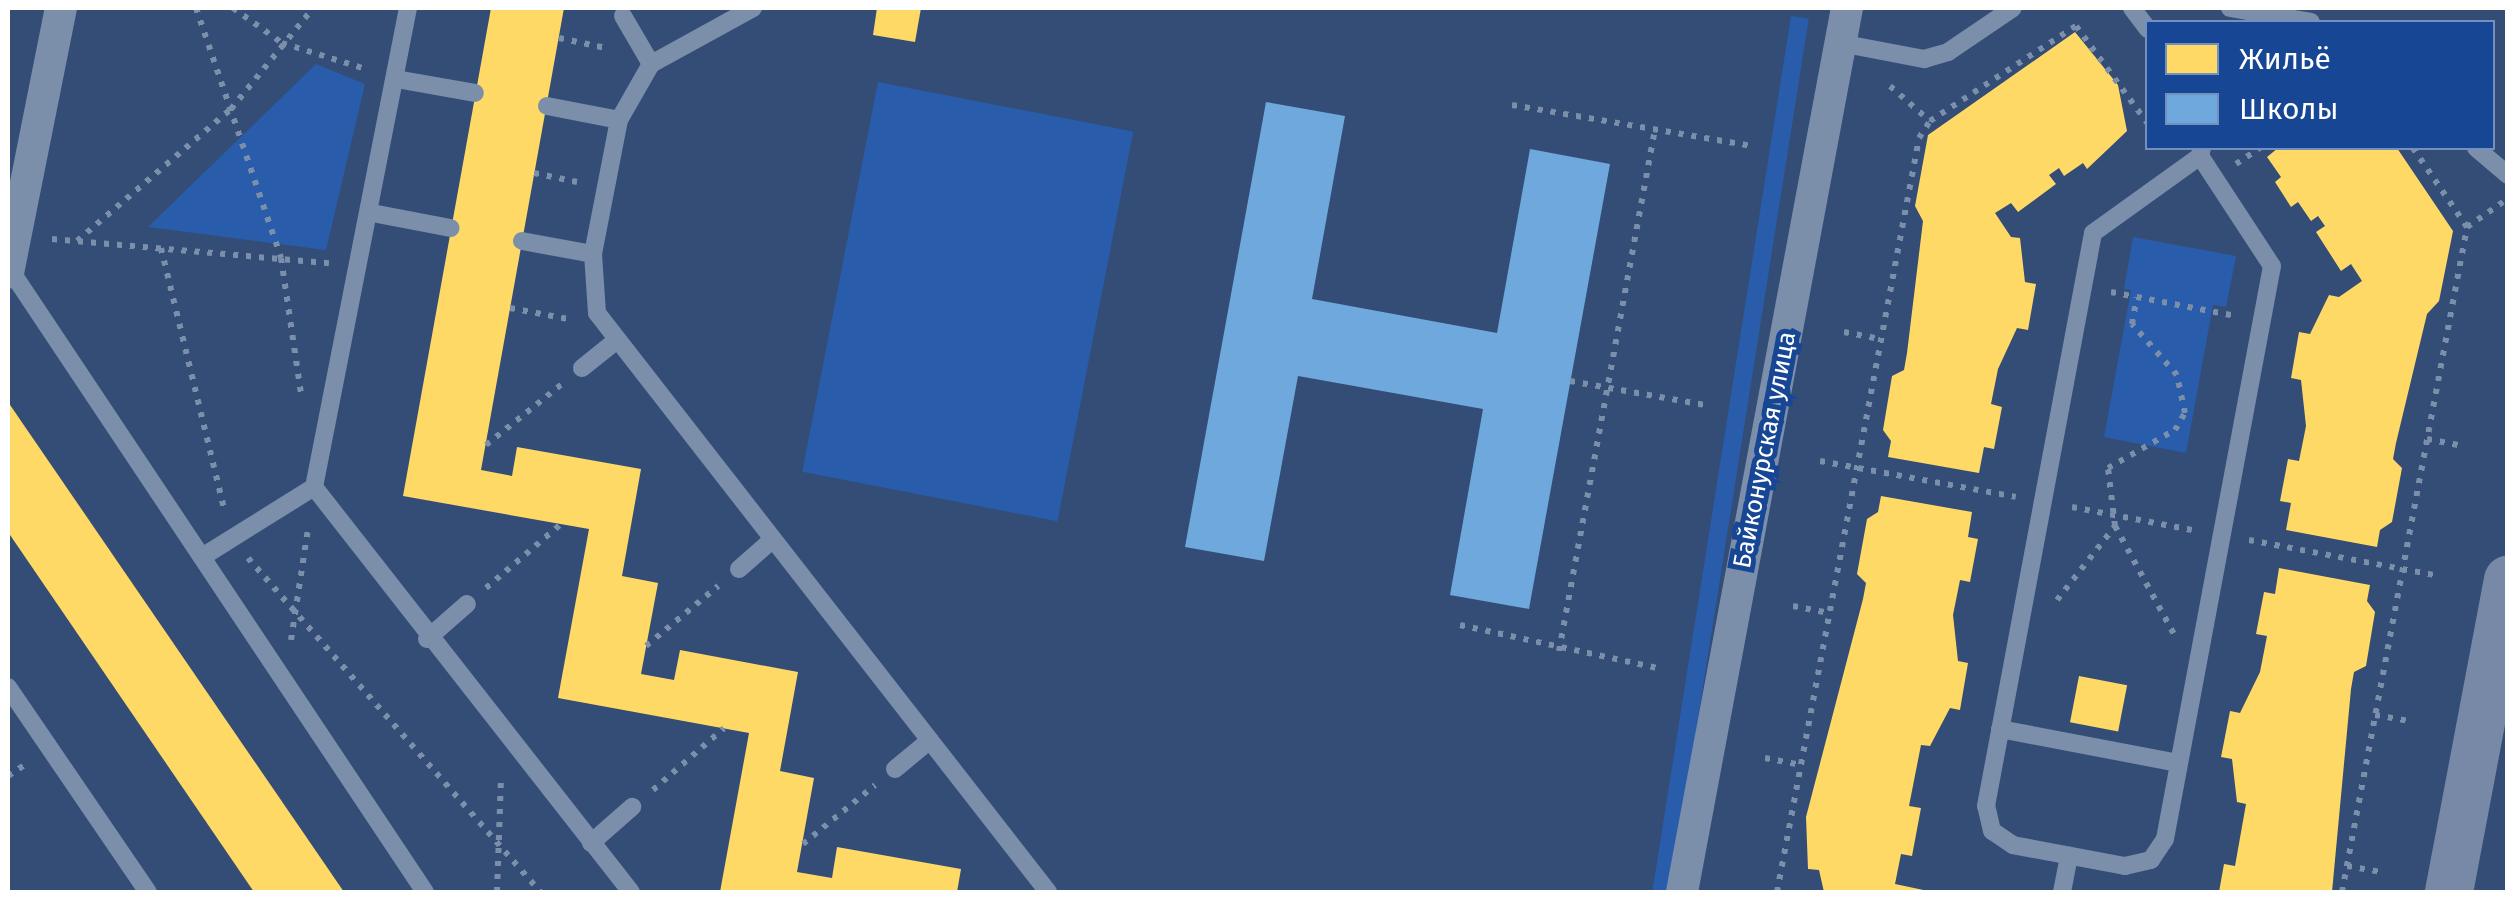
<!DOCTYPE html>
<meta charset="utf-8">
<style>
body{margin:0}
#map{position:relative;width:2515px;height:900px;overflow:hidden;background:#334d77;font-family:"Fira Sans",sans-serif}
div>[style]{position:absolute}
.green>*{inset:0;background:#295dab;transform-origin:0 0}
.homes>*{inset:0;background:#ffd966;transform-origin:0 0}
.schools>*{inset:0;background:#6fa8dc}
.path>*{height:6px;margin-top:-3px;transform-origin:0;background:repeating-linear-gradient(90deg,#7b8eaa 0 5px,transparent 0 13px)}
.lane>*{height:18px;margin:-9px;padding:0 9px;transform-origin:9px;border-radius:9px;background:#7b8eaa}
.street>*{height:32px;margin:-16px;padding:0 16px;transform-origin:16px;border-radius:16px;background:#7b8eaa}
.secondary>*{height:48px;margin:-24px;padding:0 24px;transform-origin:24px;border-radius:24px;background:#7789a6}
span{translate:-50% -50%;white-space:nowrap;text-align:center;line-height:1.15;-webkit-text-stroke:10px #164694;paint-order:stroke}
.street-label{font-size:25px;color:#fff}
.frame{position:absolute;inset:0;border:10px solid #fff;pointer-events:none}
.legend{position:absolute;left:2145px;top:20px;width:350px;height:130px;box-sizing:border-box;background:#164694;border:2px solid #7390bf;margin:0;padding:12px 18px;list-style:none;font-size:30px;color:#fff}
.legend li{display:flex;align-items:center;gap:20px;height:50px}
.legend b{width:50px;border:2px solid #7390bf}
</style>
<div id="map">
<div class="green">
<div style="left:1791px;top:16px;width:18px;height:891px;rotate:9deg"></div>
<div style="clip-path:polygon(316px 64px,365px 84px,326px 250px,148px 227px)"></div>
<div style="left:878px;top:82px;width:260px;height:397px;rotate:11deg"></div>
<div style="clip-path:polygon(2133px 237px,2236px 256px,2226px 307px,2213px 305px,2186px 453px,2104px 437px,2131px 290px,2124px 289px)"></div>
</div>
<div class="homes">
<div style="clip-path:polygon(491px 8px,564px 8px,481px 470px,512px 476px,517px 447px,641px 469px,622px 576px,658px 583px,641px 674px,674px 680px,680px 650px,798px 672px,780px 771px,814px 778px,797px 872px,832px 878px,837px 847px,961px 869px,957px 892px,720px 892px,749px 733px,558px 698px,589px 529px,403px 496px)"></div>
<div style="clip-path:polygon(877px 8px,921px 8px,915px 42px,873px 35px)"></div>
<div style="clip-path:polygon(2075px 32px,2118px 85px,2127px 131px,2087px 169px,2083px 163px,2064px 176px,2059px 168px,2049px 175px,2056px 184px,2018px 212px,2011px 203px,1995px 213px,2011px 237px,2020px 238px,2025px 282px,2036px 284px,2028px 330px,2017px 328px,1998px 369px,1991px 404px,2002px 407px,1994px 449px,1984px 447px,1979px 473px,1888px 457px,1891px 441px,1883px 430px,1892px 376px,1904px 370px,1907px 353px,1923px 221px,1915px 206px,1928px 135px)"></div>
<div style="clip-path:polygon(2278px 148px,2397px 148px,2453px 231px,2439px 301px,2427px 314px,2396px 443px,2393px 459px,2402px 468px,2392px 522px,2380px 530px,2377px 547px,2286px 530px,2291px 503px,2280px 501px,2288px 459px,2299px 461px,2306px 426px,2301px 380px,2291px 378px,2299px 332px,2310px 334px,2329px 295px,2339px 297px,2362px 281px,2351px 264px,2341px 271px,2316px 232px,2325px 226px,2318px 216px,2311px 221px,2298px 202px,2291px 207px,2275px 182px,2281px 177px,2267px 157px)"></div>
<div style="clip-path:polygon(8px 402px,344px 892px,254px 892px,8px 532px)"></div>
<div style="clip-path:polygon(1881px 496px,1972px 512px,1968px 537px,1978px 539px,1970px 582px,1960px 580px,1953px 615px,1958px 661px,1968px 663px,1960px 710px,1950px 708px,1930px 746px,1921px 745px,1909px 806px,1921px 808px,1912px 856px,1901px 854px,1895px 884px,1933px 892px,1824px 892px,1819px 870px,1808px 869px,1806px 817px,1863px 599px,1866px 583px,1857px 574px,1867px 519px,1878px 512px)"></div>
<div style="clip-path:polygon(2279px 568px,2370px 585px,2367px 601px,2375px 612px,2366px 666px,2354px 672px,2351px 689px,2332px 892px,2219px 892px,2224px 864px,2235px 866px,2246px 804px,2237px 802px,2232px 759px,2221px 757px,2230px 711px,2240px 713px,2260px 672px,2267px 636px,2256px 634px,2264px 592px,2275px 594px)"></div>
<div style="left:2079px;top:676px;width:49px;height:47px;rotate:11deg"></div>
</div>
<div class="schools">
<div style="clip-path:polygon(1266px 102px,1345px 116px,1312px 299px,1497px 333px,1530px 149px,1610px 164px,1529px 609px,1450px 595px,1483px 409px,1298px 376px,1264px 561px,1185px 547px)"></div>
</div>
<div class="path">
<div style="left:196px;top:8px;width:264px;rotate:71.2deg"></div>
<div style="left:281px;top:258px;width:136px;rotate:81.6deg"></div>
<div style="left:233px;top:8px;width:60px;rotate:35.5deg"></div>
<div style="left:282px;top:43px;width:88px;rotate:17.2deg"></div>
<div style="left:559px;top:38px;width:48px;rotate:12deg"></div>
<div style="left:1890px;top:86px;width:53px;rotate:41.2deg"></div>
<div style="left:1512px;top:105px;width:242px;rotate:9.7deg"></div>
<div style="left:2236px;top:164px;width:29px;rotate:-34deg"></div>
<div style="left:534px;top:173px;width:44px;rotate:11.8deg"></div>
<div style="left:2467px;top:227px;width:44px;rotate:-34.8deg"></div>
<div style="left:52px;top:239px;width:278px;rotate:5deg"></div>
<div style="left:77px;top:241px;width:203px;rotate:-40.6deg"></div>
<div style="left:231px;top:109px;width:130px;rotate:-50.9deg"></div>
<div style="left:161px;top:248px;width:268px;rotate:76.4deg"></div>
<div style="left:2111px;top:292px;width:127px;rotate:10.9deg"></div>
<div style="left:510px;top:308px;width:59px;rotate:10.7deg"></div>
<div style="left:1844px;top:332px;width:38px;rotate:11deg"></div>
<div style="left:1570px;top:381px;width:137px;rotate:10.1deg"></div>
<div style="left:2427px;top:439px;width:33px;rotate:11deg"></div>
<div style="left:486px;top:445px;width:99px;rotate:-38.8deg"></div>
<div style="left:1820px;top:461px;width:199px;rotate:10.4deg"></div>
<div style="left:2072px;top:507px;width:122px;rotate:10.9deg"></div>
<div style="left:2115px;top:526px;width:123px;rotate:61.4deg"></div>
<div style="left:2249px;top:540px;width:189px;rotate:10.7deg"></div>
<div style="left:248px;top:558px;width:444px;rotate:48.8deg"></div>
<div style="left:486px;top:588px;width:99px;rotate:-40.5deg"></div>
<div style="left:2057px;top:600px;width:94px;rotate:-51.9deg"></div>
<div style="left:2115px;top:526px;width:58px;rotate:-96.9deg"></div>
<div style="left:2108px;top:468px;width:77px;rotate:-29.6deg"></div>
<div style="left:2175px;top:430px;width:20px;rotate:-60deg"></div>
<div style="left:2185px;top:413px;width:39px;rotate:-102deg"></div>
<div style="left:2177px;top:375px;width:68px;rotate:-131.4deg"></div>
<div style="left:2132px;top:324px;width:27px;rotate:-80deg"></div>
<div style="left:1793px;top:606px;width:38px;rotate:11deg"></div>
<div style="left:1460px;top:625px;width:203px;rotate:12.3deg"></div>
<div style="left:291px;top:640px;width:112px;rotate:-81.3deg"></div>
<div style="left:646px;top:646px;width:94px;rotate:-39.8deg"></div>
<div style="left:1559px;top:651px;width:531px;rotate:-79.58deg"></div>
<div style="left:2375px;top:715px;width:34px;rotate:10deg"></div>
<div style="left:1765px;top:758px;width:37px;rotate:11deg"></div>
<div style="left:8px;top:776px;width:23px;rotate:-34deg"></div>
<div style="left:653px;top:790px;width:94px;rotate:-41.1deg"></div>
<div style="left:803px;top:844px;width:93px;rotate:-39.3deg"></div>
<div style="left:2347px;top:866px;width:34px;rotate:10deg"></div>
<div style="left:497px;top:892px;width:115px;rotate:-88deg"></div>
<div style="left:1777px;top:892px;width:767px;rotate:-79.33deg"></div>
<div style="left:1919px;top:138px;width:20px;rotate:-57deg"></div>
<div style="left:1930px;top:121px;width:174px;rotate:-33.1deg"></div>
<div style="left:2076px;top:26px;width:122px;rotate:53.7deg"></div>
<div style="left:2342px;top:892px;width:677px;rotate:-79.35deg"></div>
<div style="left:2467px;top:227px;width:96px;rotate:-124.4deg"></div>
</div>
<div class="lane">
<div style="left:408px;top:8px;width:488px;rotate:101.1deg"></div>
<div style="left:314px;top:487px;width:514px;rotate:51.95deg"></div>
<div style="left:753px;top:8px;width:116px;rotate:151.2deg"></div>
<div style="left:651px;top:64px;width:64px;rotate:119.7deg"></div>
<div style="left:619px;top:120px;width:136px;rotate:101deg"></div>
<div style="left:593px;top:254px;width:59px;rotate:86.1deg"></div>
<div style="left:597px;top:313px;width:734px;rotate:52.08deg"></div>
<div style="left:2132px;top:8px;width:26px;rotate:53deg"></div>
<div style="left:2230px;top:8px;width:82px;rotate:9.8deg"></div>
<div style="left:623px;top:16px;width:56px;rotate:59.7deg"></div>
<div style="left:1840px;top:43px;width:86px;rotate:10.8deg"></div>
<div style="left:1924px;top:59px;width:25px;rotate:-16deg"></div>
<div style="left:1948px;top:52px;width:78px;rotate:-34.1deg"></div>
<div style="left:396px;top:79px;width:80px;rotate:10deg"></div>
<div style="left:547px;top:106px;width:73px;rotate:11deg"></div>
<div style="left:2476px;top:148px;width:42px;rotate:40.2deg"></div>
<div style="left:2200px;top:156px;width:131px;rotate:56.8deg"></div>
<div style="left:2272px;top:266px;width:583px;rotate:100.58deg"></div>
<div style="left:2165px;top:839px;width:25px;rotate:124deg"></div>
<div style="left:2151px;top:860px;width:27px;rotate:167deg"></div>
<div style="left:2125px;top:866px;width:114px;rotate:-169.4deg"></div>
<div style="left:2013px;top:845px;width:25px;rotate:-146deg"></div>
<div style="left:1992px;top:831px;width:26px;rotate:-103deg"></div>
<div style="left:1986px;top:806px;width:583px;rotate:-79.42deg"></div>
<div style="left:2093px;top:233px;width:132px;rotate:-35.7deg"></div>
<div style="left:2200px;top:156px;width:8px;rotate:-76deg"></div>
<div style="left:372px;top:213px;width:80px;rotate:10.8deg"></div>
<div style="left:522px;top:241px;width:72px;rotate:10.4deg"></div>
<div style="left:11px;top:271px;width:746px;rotate:56.31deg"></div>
<div style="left:582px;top:368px;width:45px;rotate:-38.7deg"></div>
<div style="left:202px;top:557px;width:132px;rotate:-32deg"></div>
<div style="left:739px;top:569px;width:45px;rotate:-41.4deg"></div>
<div style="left:427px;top:639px;width:53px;rotate:-41.2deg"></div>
<div style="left:8px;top:687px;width:248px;rotate:55.7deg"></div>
<div style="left:2000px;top:729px;width:182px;rotate:10.8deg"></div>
<div style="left:895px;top:769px;width:45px;rotate:-39.6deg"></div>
<div style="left:591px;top:843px;width:55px;rotate:-41.3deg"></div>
<div style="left:2062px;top:892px;width:37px;rotate:-79deg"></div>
</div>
<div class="street">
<div style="left:8px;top:273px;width:270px;rotate:-78.7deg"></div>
<div style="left:1682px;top:892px;width:899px;rotate:-79.43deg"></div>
</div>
<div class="secondary">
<div style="left:2449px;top:892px;width:318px;rotate:-79.3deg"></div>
</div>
<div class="street-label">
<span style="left:1765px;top:450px;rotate:-79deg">Байконурская улица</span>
</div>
<div class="frame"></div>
<ul class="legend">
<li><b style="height:28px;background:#ffd966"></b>Жильё</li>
<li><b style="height:28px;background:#6fa8dc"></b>Школы</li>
</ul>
</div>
